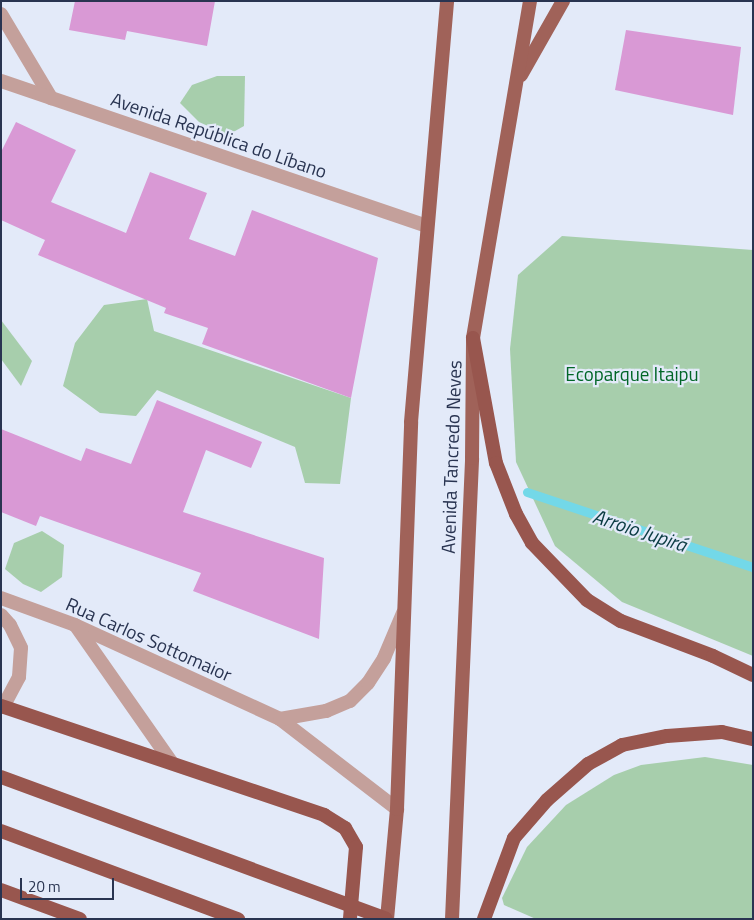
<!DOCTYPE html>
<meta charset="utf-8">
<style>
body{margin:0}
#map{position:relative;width:754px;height:920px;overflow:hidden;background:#e3eaf9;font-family:"Titillium Web",sans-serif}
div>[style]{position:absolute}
.green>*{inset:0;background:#a7ceac}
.stream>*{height:9px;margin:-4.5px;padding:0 4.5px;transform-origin:4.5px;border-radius:4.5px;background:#73d8e8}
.building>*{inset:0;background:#d999d5}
.minor>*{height:14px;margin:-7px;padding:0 7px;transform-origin:7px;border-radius:7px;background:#c4a09b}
.tertiary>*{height:14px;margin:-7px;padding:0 7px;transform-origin:7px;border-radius:7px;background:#c4a09b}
.primary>*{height:14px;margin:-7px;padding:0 7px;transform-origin:7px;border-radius:7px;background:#a06259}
.trunk>*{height:14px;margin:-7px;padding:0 7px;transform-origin:7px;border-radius:7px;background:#98564e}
span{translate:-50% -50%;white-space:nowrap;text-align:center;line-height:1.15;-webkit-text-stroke:4.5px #e3eaf9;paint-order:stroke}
.street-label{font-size:19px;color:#293451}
.park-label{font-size:19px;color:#016627}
.water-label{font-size:20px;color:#0a3b42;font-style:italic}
.frame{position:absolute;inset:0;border:2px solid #293451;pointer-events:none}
.scale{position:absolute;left:20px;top:878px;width:94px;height:22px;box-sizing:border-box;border:2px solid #293451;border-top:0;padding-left:6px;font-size:15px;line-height:18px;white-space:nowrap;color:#293451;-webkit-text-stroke:4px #e3eaf9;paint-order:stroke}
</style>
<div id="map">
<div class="green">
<div style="clip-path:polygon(217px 76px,245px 76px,244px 126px,228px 135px,199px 122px,180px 103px,192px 85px)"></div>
<div style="clip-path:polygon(562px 236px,753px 250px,753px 656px,622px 602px,555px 546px,516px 462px,510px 349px,518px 275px)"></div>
<div style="clip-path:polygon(147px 299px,154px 331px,351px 398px,340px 484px,305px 483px,295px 447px,157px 390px,136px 416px,100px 413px,63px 386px,75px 343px,104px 305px)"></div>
<div style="clip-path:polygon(1px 320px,32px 361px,21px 386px,1px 359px)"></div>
<div style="clip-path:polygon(42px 531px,64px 545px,62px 577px,41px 592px,23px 584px,5px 569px,14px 543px)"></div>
<div style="clip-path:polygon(705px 757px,753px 765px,753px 919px,536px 919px,504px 905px,502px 898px,527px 847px,566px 805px,614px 775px,641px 765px)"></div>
</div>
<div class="stream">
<div style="left:527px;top:492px;width:238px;rotate:18.4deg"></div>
</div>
<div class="building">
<div style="clip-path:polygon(75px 1px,215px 1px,207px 46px,127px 31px,125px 40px,69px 30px)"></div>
<div style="clip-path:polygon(626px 30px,741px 47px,733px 115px,615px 90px)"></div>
<div style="clip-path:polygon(16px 122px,76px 150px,51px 202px,126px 233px,150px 172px,207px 193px,189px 239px,235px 256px,252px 210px,378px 258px,351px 398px,202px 344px,208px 328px,164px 313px,166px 308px,38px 255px,45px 240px,1px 220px,1px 152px)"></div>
<div style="clip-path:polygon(157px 400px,262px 442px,251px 468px,206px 450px,183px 512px,324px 558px,319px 639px,193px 591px,201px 573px,40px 516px,36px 526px,1px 512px,1px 429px,81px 461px,86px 448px,131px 464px)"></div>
</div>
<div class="minor">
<div style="left:1px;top:14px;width:98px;rotate:59.2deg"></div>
<div style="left:1px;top:81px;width:448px;rotate:18.8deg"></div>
</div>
<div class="tertiary">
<div style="left:1px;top:598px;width:79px;rotate:20deg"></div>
<div style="left:75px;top:625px;width:226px;rotate:24.6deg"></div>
<div style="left:280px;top:719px;width:148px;rotate:37.6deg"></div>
<div style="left:1px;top:615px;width:13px;rotate:48deg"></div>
<div style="left:10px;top:625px;width:25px;rotate:64deg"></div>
<div style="left:21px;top:648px;width:29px;rotate:94deg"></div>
<div style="left:19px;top:677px;width:34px;rotate:118deg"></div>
<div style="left:76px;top:626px;width:167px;rotate:55deg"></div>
<div style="left:280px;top:719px;width:47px;rotate:-9.9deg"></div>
<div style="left:326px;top:711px;width:26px;rotate:-23deg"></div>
<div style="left:350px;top:701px;width:25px;rotate:-45deg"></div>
<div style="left:368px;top:683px;width:30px;rotate:-57deg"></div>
<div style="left:384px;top:658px;width:49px;rotate:-67.1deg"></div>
</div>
<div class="primary">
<div style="left:521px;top:75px;width:85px;rotate:-60.4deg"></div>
<div style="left:387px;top:919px;width:110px;rotate:-84.8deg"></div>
<div style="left:397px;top:809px;width:387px;rotate:-87.9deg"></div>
<div style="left:411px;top:422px;width:423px;rotate:-85.1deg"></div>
<div style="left:452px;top:919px;width:461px;rotate:-87.5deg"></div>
<div style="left:472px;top:458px;width:120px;rotate:-89.5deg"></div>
<div style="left:473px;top:338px;width:342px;rotate:-80.4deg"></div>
</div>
<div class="trunk">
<div style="left:473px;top:338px;width:127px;rotate:79.6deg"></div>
<div style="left:496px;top:463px;width:55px;rotate:68.6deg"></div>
<div style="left:516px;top:514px;width:33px;rotate:61deg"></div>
<div style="left:532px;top:543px;width:79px;rotate:46deg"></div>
<div style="left:587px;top:600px;width:40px;rotate:32deg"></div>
<div style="left:621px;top:621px;width:98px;rotate:20.8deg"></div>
<div style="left:713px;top:656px;width:44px;rotate:25.4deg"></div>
<div style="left:1px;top:706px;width:341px;rotate:18.6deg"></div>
<div style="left:324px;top:815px;width:25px;rotate:32deg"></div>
<div style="left:345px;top:828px;width:22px;rotate:60deg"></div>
<div style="left:356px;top:847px;width:72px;rotate:94.8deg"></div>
<div style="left:1px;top:777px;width:410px;rotate:20.2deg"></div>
<div style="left:1px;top:831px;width:253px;rotate:20.4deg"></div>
<div style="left:1px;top:890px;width:84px;rotate:20.2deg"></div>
<div style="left:484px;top:919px;width:86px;rotate:-69.7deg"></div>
<div style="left:514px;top:838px;width:50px;rotate:-49deg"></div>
<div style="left:547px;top:800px;width:55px;rotate:-41.3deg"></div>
<div style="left:588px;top:764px;width:39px;rotate:-29deg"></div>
<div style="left:622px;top:745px;width:46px;rotate:-11.3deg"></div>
<div style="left:667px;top:736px;width:55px;rotate:-4.2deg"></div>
<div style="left:722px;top:732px;width:32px;rotate:13deg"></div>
</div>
<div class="street-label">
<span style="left:219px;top:135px;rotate:19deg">Avenida República do Líbano</span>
<span style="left:451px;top:457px;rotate:-88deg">Avenida Tancredo Neves</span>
<span style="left:149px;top:639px;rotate:24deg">Rua Carlos Sottomaior</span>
</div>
<div class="park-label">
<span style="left:632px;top:374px">Ecoparque Itaipu</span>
</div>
<div class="water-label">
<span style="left:640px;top:530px;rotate:18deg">Arroio Jupirá</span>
</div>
<div class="frame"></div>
<div class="scale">20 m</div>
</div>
